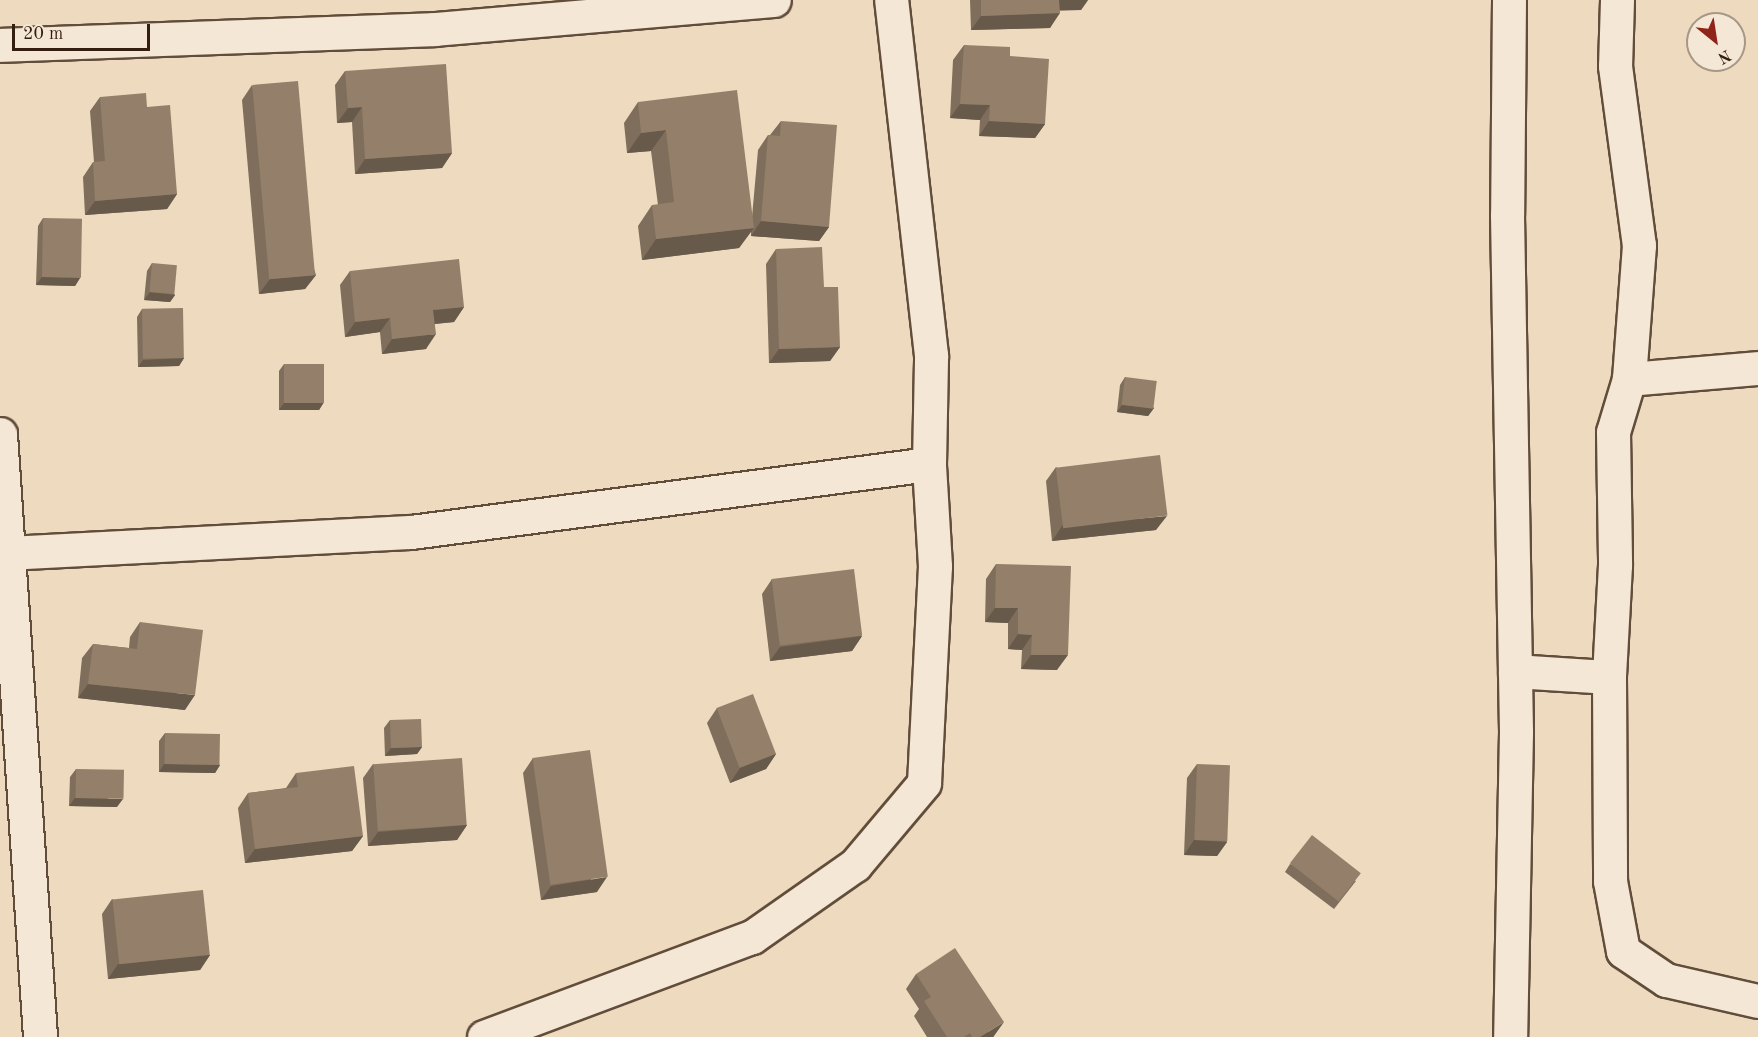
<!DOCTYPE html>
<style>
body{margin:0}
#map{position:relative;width:1758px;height:1037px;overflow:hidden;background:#eedabe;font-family:"Old Standard TT",serif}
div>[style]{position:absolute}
.roads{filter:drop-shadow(2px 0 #624d3b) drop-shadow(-2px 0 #624d3b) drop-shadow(0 2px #624d3b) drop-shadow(0 -2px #624d3b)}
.minor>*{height:33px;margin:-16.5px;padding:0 16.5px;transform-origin:16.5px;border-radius:16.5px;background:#f4e7d5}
.secondary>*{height:33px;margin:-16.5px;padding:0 16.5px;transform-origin:16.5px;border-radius:16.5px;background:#f4e7d5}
.wall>*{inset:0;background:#7f6e5b}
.shaded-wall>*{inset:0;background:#685a4a}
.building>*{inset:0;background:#94806a;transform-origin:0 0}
span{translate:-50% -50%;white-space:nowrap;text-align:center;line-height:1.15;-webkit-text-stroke:6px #f4e7d5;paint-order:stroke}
.north{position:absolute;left:1686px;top:12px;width:60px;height:60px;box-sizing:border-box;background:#f4e7d5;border:2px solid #a79786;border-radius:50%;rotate:150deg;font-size:16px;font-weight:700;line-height:24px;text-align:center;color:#331e0f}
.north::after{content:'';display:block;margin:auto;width:21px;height:27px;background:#8f2418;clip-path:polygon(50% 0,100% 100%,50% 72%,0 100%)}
.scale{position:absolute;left:12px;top:24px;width:138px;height:27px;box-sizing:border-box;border:3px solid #331e0f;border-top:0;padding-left:8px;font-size:18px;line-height:21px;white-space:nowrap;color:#331e0f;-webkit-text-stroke:4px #f4e7d5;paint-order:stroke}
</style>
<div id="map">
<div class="roads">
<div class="minor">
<div style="left:1617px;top:0;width:66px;rotate:91.7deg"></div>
<div style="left:1615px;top:66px;width:181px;rotate:82.4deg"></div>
<div style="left:1639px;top:245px;width:134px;rotate:94.3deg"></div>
<div style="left:1629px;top:379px;width:55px;rotate:106.8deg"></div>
<div style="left:1613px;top:432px;width:133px;rotate:89.1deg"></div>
<div style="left:1615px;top:565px;width:112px;rotate:93.1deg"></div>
<div style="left:1609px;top:677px;width:204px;rotate:89.7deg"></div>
<div style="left:1610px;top:881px;width:71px;rotate:79.5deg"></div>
<div style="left:1623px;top:951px;width:52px;rotate:34deg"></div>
<div style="left:1666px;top:980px;width:94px;rotate:12.9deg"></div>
<div style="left:0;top:45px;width:435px;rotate:-2.1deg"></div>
<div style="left:435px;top:29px;width:340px;rotate:-4.9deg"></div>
<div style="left:1629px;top:379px;width:129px;rotate:-4.9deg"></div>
<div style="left:0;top:434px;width:604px;rotate:86.2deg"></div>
<div style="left:7px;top:553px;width:405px;rotate:-3deg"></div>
<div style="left:411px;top:532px;width:522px;rotate:-7.48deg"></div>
<div style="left:1515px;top:671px;width:94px;rotate:3.7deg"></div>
<div style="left:484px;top:1037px;width:286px;rotate:-20.5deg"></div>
<div style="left:752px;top:937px;width:126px;rotate:-35deg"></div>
<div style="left:855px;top:865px;width:107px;rotate:-49.9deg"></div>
<div style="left:924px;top:783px;width:217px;rotate:-87.1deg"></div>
<div style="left:935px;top:566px;width:102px;rotate:-93.4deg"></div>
<div style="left:929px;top:464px;width:109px;rotate:-88.9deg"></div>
<div style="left:931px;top:355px;width:357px;rotate:-96.4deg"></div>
</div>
<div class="secondary">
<div style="left:1509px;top:0;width:215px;rotate:90.5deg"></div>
<div style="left:1507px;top:215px;width:517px;rotate:89deg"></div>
<div style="left:1516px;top:732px;width:305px;rotate:91.1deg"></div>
</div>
</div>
<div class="wall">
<div style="clip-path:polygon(970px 0,1088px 0,1081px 10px,1060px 10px,1050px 28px,971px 30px)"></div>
<div style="clip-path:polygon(964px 45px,1010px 56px,1045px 124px,1035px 138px,979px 136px,980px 120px,950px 118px,953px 60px)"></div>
<div style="clip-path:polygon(345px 71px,452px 153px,442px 168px,355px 174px,352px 122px,337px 123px,335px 85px)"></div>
<div style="clip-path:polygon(252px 85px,316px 275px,305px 289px,259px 294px,242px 100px)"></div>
<div style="clip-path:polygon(100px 97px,147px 107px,177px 194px,167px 209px,85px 215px,83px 177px,93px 162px,94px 162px,90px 111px)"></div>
<div style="clip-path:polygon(638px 102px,752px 217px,758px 150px,768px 135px,770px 135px,781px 121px,829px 227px,819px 241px,751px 236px,751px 231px,739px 248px,642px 260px,638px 226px,652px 205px,658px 205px,651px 151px,627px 153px,624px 123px)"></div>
<div style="clip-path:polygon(43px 218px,80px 278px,75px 286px,36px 285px,38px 226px)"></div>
<div style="clip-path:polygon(776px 249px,840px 347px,830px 361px,769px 363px,766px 264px)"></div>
<div style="clip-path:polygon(152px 263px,175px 295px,170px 302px,144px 300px,147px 271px)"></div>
<div style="clip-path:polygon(350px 271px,464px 307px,454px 322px,435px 324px,426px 349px,382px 354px,380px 332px,345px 337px,340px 285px)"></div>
<div style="clip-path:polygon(142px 309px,184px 358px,179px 366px,138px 367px,137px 317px)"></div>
<div style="clip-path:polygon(284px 364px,324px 402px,319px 410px,279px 410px,279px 371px)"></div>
<div style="clip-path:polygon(1125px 377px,1154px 408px,1148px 416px,1117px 412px,1120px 385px)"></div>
<div style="clip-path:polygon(1056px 467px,1156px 530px,1052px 541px,1046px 481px)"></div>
<div style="clip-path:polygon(996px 564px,1057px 670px,1021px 669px,1022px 650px,1008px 649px,1008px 623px,985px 622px,986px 579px)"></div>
<div style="clip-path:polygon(772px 579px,862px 636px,852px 651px,770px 661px,762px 594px)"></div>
<div style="clip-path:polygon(140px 622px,185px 710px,78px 698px,82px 658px,93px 644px,129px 648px,130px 637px)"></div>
<div style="clip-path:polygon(717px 708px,776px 754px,766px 769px,730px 783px,707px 723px)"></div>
<div style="clip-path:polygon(390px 720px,422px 747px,417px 754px,385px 756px,384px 728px)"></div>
<div style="clip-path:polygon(165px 733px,220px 765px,215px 773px,159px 772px,159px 741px)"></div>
<div style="clip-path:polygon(533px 758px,597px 892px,541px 900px,523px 773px)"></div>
<div style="clip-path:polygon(373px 764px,467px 825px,457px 840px,368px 846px,363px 778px)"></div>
<div style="clip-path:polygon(1197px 764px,1227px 842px,1217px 856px,1184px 855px,1187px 778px)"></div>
<div style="clip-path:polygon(76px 769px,117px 807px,69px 806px,70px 777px)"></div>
<div style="clip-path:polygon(296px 773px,363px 836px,352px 851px,245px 863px,238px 808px,248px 793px,286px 788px)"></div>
<div style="clip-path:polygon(1290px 864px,1356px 881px,1334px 909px,1285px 872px)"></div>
<div style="clip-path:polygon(112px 899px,210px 955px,200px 970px,108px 979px,102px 914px)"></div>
<div style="clip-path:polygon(916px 974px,994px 1036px,993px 1037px,927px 1037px,914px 1016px,919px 1009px,906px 989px)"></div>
</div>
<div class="shaded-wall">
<div style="clip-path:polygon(1057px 0,1088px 0,1081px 10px,1049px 11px)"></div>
<div style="clip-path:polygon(1060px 13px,1050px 28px,971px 30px,981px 16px)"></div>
<div style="clip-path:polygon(960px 104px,990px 105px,980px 120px,950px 118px)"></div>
<div style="clip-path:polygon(362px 107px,352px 122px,337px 123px,348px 108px)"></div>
<div style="clip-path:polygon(989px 121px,1045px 124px,1035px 138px,979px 136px)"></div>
<div style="clip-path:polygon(666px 130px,651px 151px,627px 153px,641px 133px)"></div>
<div style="clip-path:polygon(452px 153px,442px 168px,355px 174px,365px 159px)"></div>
<div style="clip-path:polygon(177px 194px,167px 209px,85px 215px,95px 201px)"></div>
<div style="clip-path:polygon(761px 221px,829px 227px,819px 241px,751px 236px)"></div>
<div style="clip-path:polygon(754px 228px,739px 248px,642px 260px,656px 239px)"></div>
<div style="clip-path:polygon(316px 275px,305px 289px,259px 294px,270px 279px)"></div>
<div style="clip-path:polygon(42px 277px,80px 278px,75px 286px,36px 285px)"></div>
<div style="clip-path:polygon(150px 292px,175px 295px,170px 302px,144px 300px)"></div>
<div style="clip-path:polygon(464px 307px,454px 322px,423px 325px,433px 310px)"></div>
<div style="clip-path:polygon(390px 318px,380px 332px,345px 337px,355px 322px)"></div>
<div style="clip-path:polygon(436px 334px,426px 349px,382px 354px,392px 339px)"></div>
<div style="clip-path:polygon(840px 347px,830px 361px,769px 363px,779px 349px)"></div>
<div style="clip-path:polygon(184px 358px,179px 366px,138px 367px,143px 360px)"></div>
<div style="clip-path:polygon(324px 402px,319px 410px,279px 410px,284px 403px)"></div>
<div style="clip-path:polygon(1122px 405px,1154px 408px,1148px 416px,1117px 412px)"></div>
<div style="clip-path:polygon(1167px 516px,1156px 530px,1052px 541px,1062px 526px)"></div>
<div style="clip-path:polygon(995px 608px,1018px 608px,1008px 623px,985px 622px)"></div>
<div style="clip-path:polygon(1018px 634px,1032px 635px,1022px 650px,1008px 649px)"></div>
<div style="clip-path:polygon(862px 636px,852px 651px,770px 661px,780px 647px)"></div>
<div style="clip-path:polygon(1031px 655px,1068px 655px,1057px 670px,1021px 669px)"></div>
<div style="clip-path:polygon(88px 684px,195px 695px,185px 710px,78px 698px)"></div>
<div style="clip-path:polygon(422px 747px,417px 754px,385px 756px,391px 748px)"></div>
<div style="clip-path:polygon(776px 754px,766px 769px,730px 783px,740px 768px)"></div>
<div style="clip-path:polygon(164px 764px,220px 765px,215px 773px,159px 772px)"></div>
<div style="clip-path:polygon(75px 798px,123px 799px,117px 807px,69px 806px)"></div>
<div style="clip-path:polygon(467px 825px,457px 840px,368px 846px,378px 832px)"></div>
<div style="clip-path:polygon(363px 836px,352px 851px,245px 863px,255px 849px)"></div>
<div style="clip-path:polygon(1194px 840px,1227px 842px,1217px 856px,1184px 855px)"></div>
<div style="clip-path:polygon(607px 877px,597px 892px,541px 900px,551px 886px)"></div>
<div style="clip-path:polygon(210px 955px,200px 970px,108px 979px,118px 964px)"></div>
<div style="clip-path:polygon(1004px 1022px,994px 1036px,993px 1037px,980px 1037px)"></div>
</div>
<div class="building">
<div style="clip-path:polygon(981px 0,1059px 0,1060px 13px,981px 16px)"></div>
<div style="clip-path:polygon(964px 45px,1010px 47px,1010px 56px,1049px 59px,1045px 124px,989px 121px,990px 105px,960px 104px)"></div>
<div style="clip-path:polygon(446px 64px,452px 153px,365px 159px,362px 107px,348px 108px,345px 71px)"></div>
<div style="left:298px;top:81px;width:195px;height:46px;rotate:85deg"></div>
<div style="clip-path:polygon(737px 90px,754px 228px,656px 239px,652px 205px,674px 202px,666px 130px,641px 133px,638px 102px)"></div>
<div style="clip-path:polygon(146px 93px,147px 107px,170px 105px,177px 194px,95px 201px,93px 162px,105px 161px,100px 97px)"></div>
<div style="clip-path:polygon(781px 121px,837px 125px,829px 227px,761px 221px,768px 135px,780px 136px)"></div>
<div style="left:43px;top:218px;width:39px;height:59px;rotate:1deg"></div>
<div style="clip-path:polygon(822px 247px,824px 287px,838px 287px,840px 347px,779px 349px,776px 249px)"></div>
<div style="clip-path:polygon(459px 259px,464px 307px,433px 310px,436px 334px,392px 339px,390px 318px,355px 322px,350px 271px)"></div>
<div style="left:152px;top:263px;width:25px;height:29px;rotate:5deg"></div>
<div style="left:183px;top:308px;width:50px;height:41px;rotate:89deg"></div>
<div style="left:284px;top:364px;width:40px;height:39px"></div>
<div style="left:1125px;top:377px;width:32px;height:28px;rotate:7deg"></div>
<div style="left:1160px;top:455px;width:61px;height:105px;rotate:83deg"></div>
<div style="clip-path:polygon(996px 564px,1071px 566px,1068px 655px,1031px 655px,1032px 635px,1018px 634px,1018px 608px,995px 608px)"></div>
<div style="left:854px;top:569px;width:67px;height:83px;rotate:83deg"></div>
<div style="clip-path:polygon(140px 622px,203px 630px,195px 695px,88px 684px,93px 644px,137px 649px)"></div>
<div style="left:753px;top:694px;width:64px;height:39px;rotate:69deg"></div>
<div style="left:421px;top:719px;width:28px;height:31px;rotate:88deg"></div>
<div style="left:165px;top:733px;width:55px;height:31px;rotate:1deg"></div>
<div style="left:590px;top:750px;width:128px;height:58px;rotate:82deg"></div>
<div style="left:462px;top:758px;width:67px;height:89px;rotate:86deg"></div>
<div style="left:1197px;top:764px;width:33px;height:76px;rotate:2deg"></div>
<div style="clip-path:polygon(354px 766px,363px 836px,255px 849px,248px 793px,298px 787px,296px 773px)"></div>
<div style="left:76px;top:769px;width:48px;height:29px;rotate:1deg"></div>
<div style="left:1312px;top:835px;width:62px;height:36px;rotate:38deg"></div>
<div style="left:203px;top:890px;width:65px;height:91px;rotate:84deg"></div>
<div style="clip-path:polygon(955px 948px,1004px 1022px,980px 1037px,972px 1037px,970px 1033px,964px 1037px,947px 1037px,924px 1001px,931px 997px,916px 974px)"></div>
</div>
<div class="north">N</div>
<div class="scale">20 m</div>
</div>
